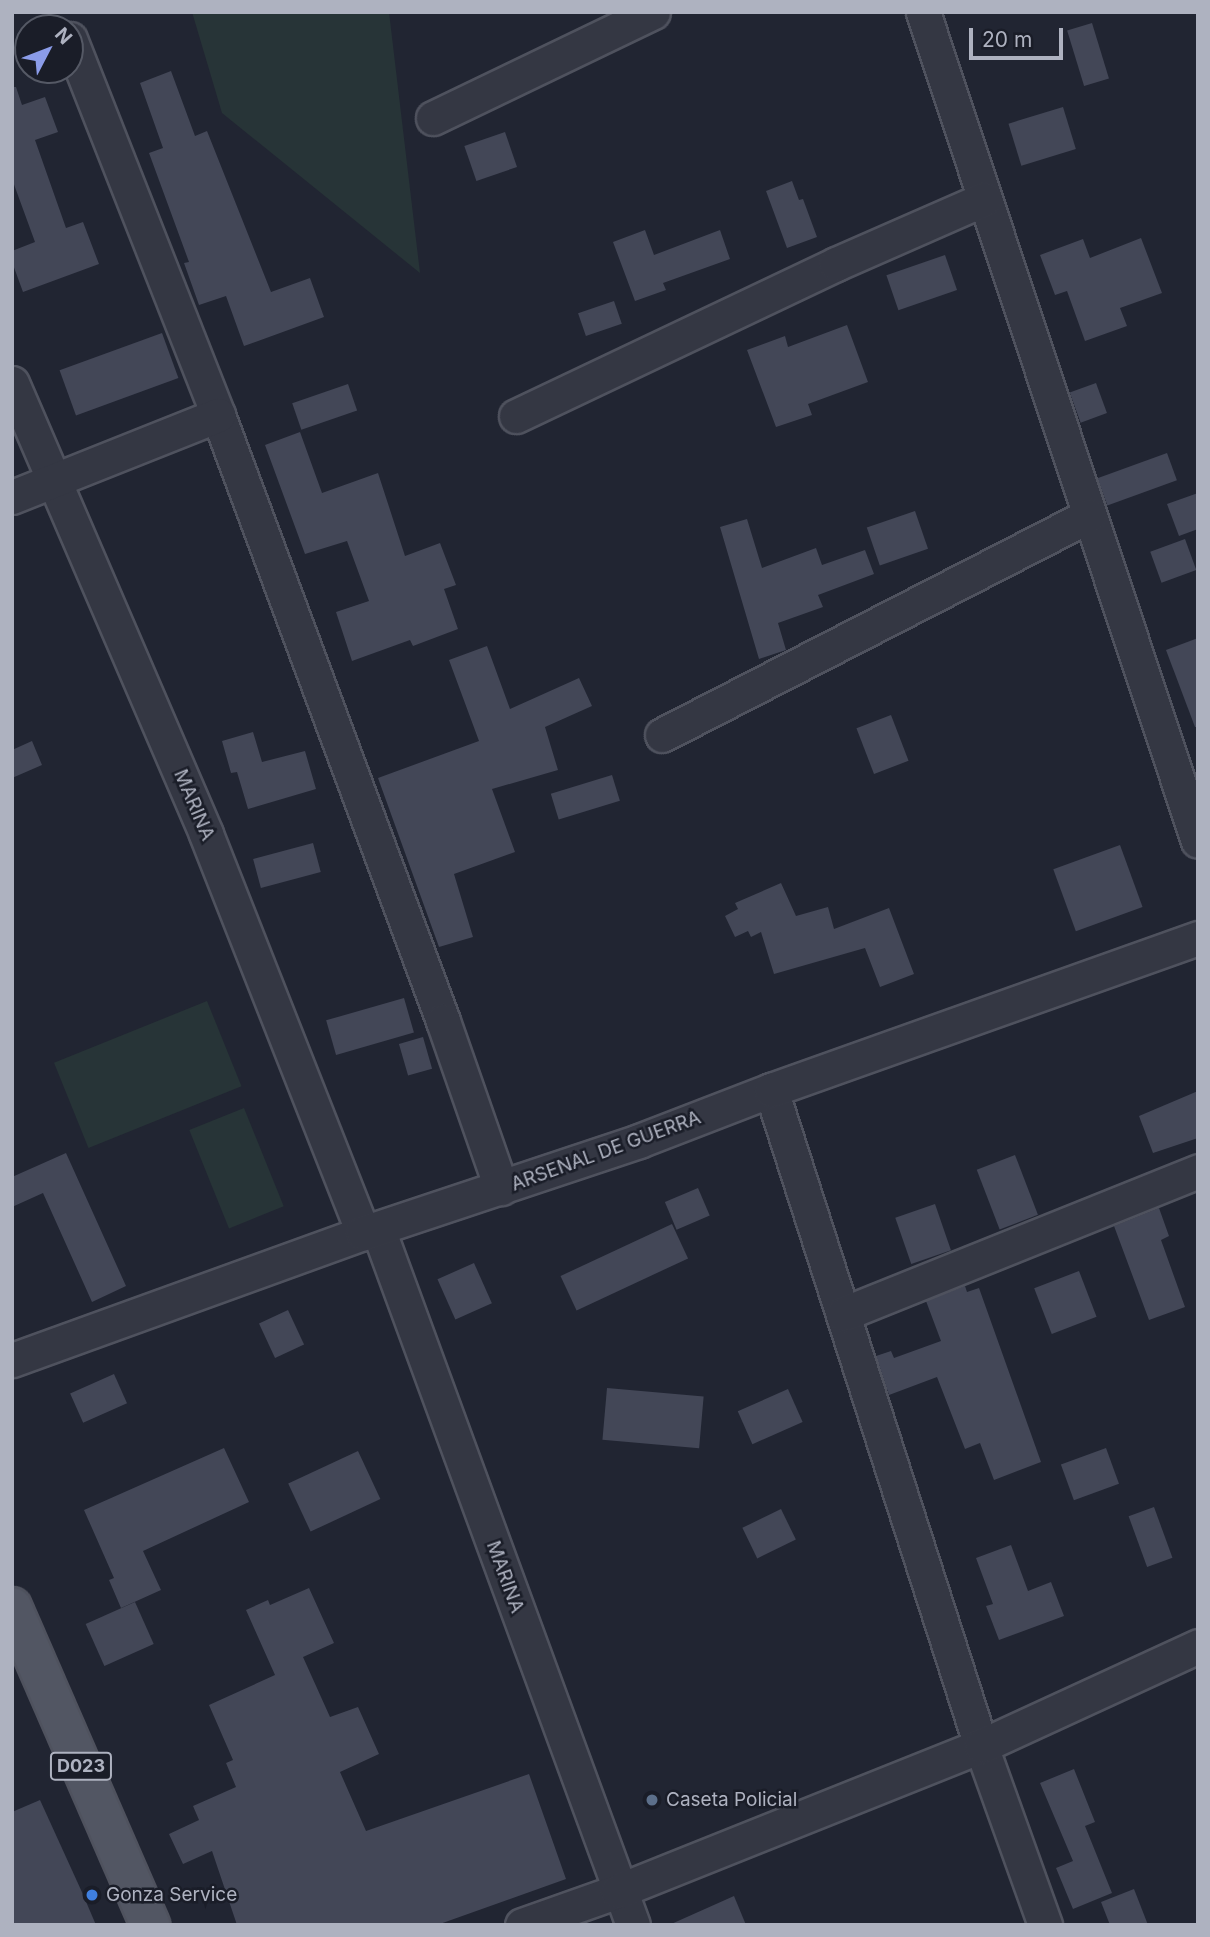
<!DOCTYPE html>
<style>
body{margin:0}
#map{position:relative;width:1210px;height:1937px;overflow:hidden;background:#212532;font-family:Inter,sans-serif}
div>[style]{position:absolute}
.green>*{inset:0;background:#273437;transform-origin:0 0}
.building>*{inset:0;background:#434757;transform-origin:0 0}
.roads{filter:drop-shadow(2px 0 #4f525e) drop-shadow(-2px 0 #4f525e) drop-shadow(0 2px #4f525e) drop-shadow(0 -2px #4f525e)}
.street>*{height:33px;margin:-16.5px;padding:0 16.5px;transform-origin:16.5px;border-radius:16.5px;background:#343743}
.primary>*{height:38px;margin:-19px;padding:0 19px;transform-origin:19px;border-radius:19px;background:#525663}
.dots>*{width:19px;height:19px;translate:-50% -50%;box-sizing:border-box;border:4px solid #1a1d28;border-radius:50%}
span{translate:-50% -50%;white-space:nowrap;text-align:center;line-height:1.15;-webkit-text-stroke:5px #1a1d28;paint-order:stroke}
.shield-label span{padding:2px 5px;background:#1a1d28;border:2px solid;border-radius:5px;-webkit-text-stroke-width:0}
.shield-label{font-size:18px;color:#aeb2c0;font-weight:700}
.street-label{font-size:19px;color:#aeb2c0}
.poi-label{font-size:19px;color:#aeb2c0}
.left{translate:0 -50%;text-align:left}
.frame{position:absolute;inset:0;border:14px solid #aeb2c0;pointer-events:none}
.north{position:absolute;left:14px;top:14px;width:70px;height:70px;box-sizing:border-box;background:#1a1d28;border:2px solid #555965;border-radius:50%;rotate:48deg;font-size:19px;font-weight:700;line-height:28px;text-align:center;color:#aeb2c0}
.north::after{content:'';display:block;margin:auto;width:24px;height:32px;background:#8b9ce9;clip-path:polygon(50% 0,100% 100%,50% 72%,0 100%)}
.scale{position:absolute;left:969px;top:28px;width:94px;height:32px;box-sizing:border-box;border:4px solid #aeb2c0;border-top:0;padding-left:9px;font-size:21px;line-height:24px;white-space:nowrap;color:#aeb2c0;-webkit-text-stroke:5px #1a1d28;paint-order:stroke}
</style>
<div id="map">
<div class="green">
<div style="clip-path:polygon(192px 12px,389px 12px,420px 273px,222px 113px)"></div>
<div style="left:207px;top:1001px;width:92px;height:165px;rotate:68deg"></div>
<div style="left:244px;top:1108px;width:106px;height:59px;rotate:68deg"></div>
</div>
<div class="building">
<div style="left:1092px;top:23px;width:58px;height:26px;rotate:73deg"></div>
<div style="clip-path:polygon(171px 71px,195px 136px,207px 131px,271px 292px,310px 278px,324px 317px,244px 346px,226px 296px,199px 305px,184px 263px,189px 262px,149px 153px,163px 148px,140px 83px)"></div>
<div style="clip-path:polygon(12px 87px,16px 87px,22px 105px,45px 97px,58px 132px,35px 140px,66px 228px,83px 222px,99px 264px,23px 292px,12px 262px,12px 251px,35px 242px,12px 179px)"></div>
<div style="left:1063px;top:107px;width:44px;height:57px;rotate:73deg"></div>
<div style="left:505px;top:132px;width:37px;height:43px;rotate:71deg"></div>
<div style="clip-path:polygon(792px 181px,799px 200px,803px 199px,817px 237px,787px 248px,766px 191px)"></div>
<div style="clip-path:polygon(645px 230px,654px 255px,720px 230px,730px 259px,663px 283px,666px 290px,635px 301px,613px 242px)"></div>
<div style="clip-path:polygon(1141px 238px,1162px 293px,1120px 308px,1127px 326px,1085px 341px,1067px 291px,1055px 295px,1040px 255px,1083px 239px,1090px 258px)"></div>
<div style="left:945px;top:255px;width:37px;height:62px;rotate:71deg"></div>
<div style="left:614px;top:301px;width:24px;height:38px;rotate:71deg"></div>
<div style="clip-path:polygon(847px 325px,868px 382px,808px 404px,812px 415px,776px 427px,747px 350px,785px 336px,788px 347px)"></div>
<div style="left:162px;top:333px;width:48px;height:109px;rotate:70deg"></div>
<div style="left:1096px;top:383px;width:32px;height:28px;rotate:70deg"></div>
<div style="left:348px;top:384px;width:28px;height:59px;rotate:71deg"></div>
<div style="clip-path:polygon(300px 432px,322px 493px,378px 473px,405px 556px,440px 543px,456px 585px,444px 589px,458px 629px,413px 646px,410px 640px,352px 661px,336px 612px,369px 601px,347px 541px,305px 554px,265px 445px)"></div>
<div style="left:1167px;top:453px;width:29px;height:74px;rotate:70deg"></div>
<div style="clip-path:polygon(1198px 493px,1198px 529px,1179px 536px,1167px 504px)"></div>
<div style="left:915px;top:511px;width:40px;height:51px;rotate:71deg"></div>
<div style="clip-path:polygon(747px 519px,762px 568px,816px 548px,822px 565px,865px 550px,874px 574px,818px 595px,823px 607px,778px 623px,786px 650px,759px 659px,720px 527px)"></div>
<div style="left:1185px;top:539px;width:33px;height:37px;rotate:70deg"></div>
<div style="clip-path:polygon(1198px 638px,1198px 727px,1195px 727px,1166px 650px)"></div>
<div style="clip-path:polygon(487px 646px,510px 709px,579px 678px,592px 706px,545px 727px,558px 770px,492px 789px,515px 852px,454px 874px,473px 937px,439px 947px,378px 778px,479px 741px,449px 660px)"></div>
<div style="left:891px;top:715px;width:49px;height:37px;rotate:69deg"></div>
<div style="clip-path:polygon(253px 732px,262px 762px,305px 751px,316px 789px,248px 809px,237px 772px,231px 773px,222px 741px)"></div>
<div style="clip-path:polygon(32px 741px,42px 765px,12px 778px,12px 750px)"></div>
<div style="left:612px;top:775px;width:27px;height:64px;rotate:73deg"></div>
<div style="left:313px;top:843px;width:30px;height:62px;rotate:75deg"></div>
<div style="left:1120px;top:845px;width:66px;height:71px;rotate:70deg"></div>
<div style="clip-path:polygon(781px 883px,796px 916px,828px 907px,834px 929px,889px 908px,914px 974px,880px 987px,865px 948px,774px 974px,761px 932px,751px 937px,748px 931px,735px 937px,725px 916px,738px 909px,735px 903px)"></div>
<div style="left:404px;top:998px;width:36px;height:81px;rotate:74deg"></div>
<div style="left:423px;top:1037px;width:33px;height:25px;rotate:74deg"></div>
<div style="clip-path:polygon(1198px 1091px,1198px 1138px,1153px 1153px,1139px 1116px)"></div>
<div style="clip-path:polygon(66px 1153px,126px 1286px,92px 1302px,43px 1193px,12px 1207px,12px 1177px)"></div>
<div style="left:1015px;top:1155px;width:64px;height:41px;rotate:69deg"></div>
<div style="left:698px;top:1188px;width:30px;height:36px;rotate:67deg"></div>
<div style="left:935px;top:1204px;width:49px;height:42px;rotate:71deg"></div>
<div style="clip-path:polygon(1159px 1208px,1169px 1236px,1161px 1240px,1185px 1307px,1149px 1320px,1114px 1226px)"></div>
<div style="left:672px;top:1224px;width:38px;height:123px;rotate:65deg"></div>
<div style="left:474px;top:1263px;width:44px;height:40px;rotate:66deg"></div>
<div style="left:1079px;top:1271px;width:49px;height:48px;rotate:69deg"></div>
<div style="clip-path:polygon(965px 1286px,967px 1292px,979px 1288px,1041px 1462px,994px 1480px,980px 1443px,965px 1449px,937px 1377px,889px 1395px,876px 1356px,891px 1351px,894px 1358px,941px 1341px,926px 1301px)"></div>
<div style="left:288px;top:1310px;width:38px;height:32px;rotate:65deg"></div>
<div style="left:114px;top:1374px;width:32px;height:48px;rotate:66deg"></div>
<div style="left:607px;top:1388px;width:97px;height:52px;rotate:5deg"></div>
<div style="left:788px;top:1389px;width:36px;height:55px;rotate:66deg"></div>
<div style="clip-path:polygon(224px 1448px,249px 1502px,143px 1551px,161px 1590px,121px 1608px,109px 1580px,114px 1578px,84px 1510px)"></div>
<div style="left:1106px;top:1448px;width:38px;height:48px;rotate:70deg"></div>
<div style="left:358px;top:1451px;width:53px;height:77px;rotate:65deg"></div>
<div style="left:1154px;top:1507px;width:54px;height:27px;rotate:70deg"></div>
<div style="left:781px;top:1509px;width:34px;height:43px;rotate:64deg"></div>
<div style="clip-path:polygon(1011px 1545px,1028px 1591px,1051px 1582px,1064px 1616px,999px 1640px,986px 1606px,993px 1604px,976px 1558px)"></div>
<div style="clip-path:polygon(309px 1588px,334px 1643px,303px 1657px,330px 1717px,358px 1707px,379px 1754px,340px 1772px,366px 1831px,529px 1774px,566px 1879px,437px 1925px,237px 1925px,212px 1851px,183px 1864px,169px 1834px,199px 1820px,193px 1806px,236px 1787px,226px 1763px,233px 1760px,209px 1705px,275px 1675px,246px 1610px,268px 1600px,270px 1605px)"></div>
<div style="left:135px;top:1602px;width:46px;height:54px;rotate:66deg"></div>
<div style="clip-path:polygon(1074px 1769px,1095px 1822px,1085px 1826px,1112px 1893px,1073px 1909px,1056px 1868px,1073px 1861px,1040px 1783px)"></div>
<div style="clip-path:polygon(40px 1800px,81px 1890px,96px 1925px,12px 1925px,12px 1812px)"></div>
<div style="clip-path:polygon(1134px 1889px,1148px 1925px,1110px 1925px,1101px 1902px)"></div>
<div style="clip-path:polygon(734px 1896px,746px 1925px,669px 1925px)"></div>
</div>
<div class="roads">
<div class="street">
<div style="left:923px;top:12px;width:873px;rotate:71.65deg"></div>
<div style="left:70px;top:39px;width:404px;rotate:68.5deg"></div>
<div style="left:218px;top:415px;width:646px;rotate:69.63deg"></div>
<div style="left:443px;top:1021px;width:177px;rotate:70.8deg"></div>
<div style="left:433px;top:118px;width:244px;rotate:-25.7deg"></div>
<div style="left:12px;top:383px;width:491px;rotate:66.7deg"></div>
<div style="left:206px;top:834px;width:429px;rotate:68.5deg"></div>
<div style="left:516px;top:416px;width:354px;rotate:-25.4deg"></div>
<div style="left:836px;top:264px;width:162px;rotate:-23.7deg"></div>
<div style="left:12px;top:497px;width:222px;rotate:-21.7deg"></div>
<div style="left:662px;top:735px;width:480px;rotate:-27.2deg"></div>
<div style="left:771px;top:1090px;width:689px;rotate:72.25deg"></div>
<div style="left:981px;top:1746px;width:190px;rotate:70.3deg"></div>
<div style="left:378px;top:1229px;width:741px;rotate:69.88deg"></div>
<div style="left:843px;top:1314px;width:383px;rotate:-21.9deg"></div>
<div style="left:12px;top:1360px;width:373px;rotate:-19.9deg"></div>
<div style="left:363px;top:1233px;width:291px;rotate:-18.4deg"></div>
<div style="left:639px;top:1141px;width:142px;rotate:-21.1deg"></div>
<div style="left:771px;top:1090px;width:453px;rotate:-19.6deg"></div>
<div style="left:522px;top:1925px;width:102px;rotate:-19.5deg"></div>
<div style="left:618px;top:1891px;width:391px;rotate:-21.8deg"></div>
<div style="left:981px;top:1746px;width:239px;rotate:-24.7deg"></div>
</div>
<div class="primary">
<div style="left:12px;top:1607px;width:347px;rotate:66.5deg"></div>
</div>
</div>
<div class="dots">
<div style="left:652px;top:1800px;background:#5c6f8a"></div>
<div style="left:92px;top:1895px;background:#3f7fe0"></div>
</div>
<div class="shield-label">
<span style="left:81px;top:1766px">D023</span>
</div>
<div class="street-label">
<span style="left:194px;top:805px;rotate:67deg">MARINA</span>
<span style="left:606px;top:1151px;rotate:-20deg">ARSENAL DE GUERRA</span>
<span style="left:505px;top:1577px;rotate:70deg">MARINA</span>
</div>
<div class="poi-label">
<span class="left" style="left:666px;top:1800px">Caseta Policial</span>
<span class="left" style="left:106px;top:1895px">Gonza Service</span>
</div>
<div class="frame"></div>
<div class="north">N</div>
<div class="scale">20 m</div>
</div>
